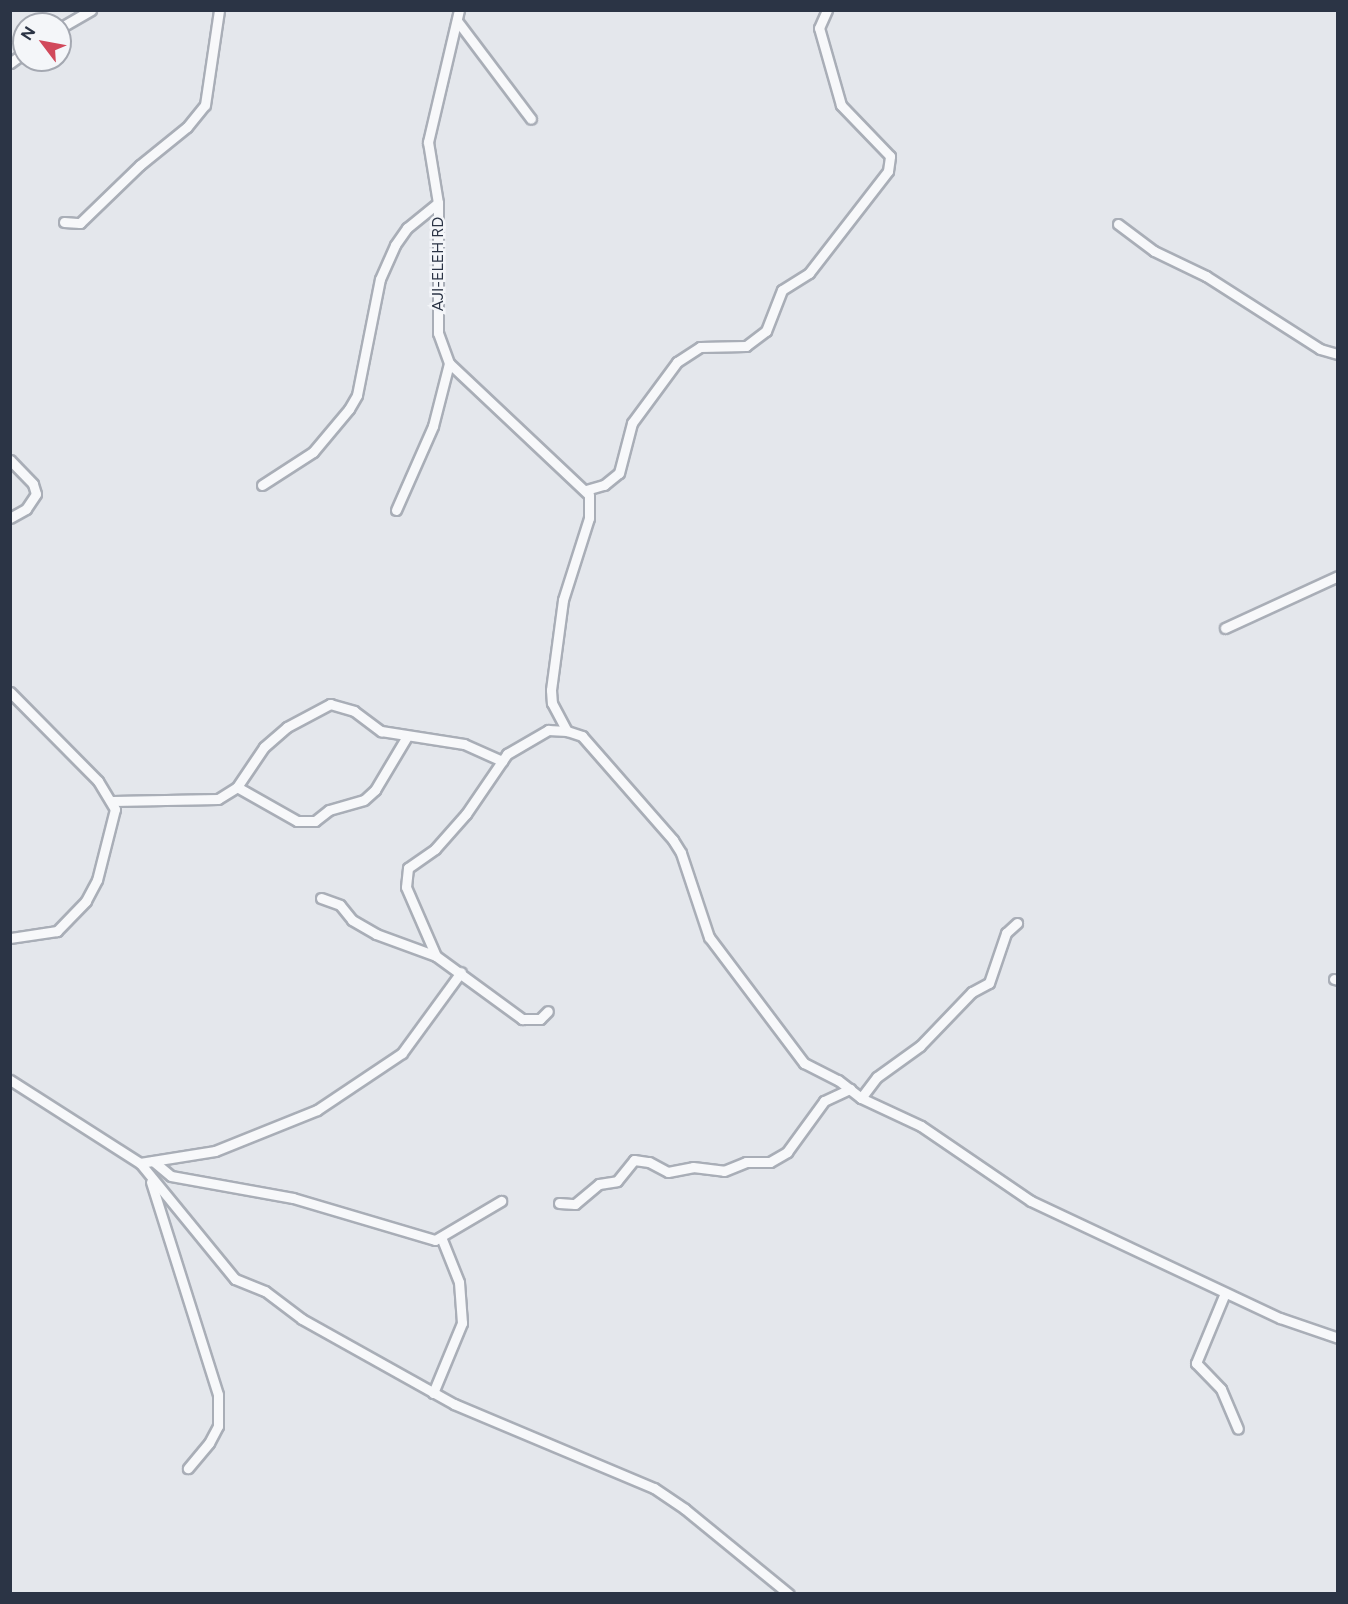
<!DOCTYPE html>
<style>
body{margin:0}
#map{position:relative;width:1348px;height:1604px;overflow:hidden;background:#e4e7ec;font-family:Figtree,sans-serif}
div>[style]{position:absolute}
.roads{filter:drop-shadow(2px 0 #a9aeb7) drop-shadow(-2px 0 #a9aeb7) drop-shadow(0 2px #a9aeb7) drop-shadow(0 -2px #a9aeb7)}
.minor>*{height:9px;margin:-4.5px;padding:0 4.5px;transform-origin:4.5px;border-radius:4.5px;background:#f7f8fa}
span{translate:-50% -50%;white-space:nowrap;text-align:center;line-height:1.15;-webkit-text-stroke:5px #f4f6f9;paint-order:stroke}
.street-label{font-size:16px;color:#2b3445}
.frame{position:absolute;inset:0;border:12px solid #2b3445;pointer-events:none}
.north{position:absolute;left:12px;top:12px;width:60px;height:60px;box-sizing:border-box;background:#f4f6f9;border:2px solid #a4a8b1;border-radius:50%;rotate:302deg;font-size:16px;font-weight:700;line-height:24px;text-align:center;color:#2b3445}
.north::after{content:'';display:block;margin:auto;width:21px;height:27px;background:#d1495b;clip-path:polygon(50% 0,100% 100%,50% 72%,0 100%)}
</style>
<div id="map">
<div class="roads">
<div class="minor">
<div style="left:458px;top:22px;width:121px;rotate:53deg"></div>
<div style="left:60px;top:28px;width:36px;rotate:-30deg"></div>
<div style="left:10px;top:63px;width:17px;rotate:-36deg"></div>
<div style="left:64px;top:222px;width:16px;rotate:4deg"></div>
<div style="left:80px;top:223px;width:83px;rotate:-44deg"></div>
<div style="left:140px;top:165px;width:60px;rotate:-39deg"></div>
<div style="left:187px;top:127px;width:28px;rotate:-51deg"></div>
<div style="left:205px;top:105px;width:96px;rotate:-81.6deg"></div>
<div style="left:1118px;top:224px;width:45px;rotate:36.9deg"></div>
<div style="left:1154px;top:251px;width:58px;rotate:25.7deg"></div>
<div style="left:1206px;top:276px;width:135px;rotate:32.6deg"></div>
<div style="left:1320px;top:349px;width:19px;rotate:16deg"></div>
<div style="left:449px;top:363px;width:192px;rotate:43.3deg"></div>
<div style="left:589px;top:495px;width:23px;rotate:90deg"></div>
<div style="left:589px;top:518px;width:86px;rotate:107.6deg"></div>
<div style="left:563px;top:600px;width:91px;rotate:97.6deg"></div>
<div style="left:551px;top:690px;width:13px;rotate:86deg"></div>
<div style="left:552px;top:703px;width:32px;rotate:62deg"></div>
<div style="left:10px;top:460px;width:33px;rotate:46deg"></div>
<div style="left:33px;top:484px;width:10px;rotate:73deg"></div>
<div style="left:36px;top:494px;width:18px;rotate:124deg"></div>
<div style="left:26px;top:509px;width:18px;rotate:151deg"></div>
<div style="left:262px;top:485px;width:61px;rotate:-32.9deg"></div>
<div style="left:313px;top:452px;width:56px;rotate:-50.1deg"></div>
<div style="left:349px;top:409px;width:16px;rotate:-60deg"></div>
<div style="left:357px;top:395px;width:118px;rotate:-78.8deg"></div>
<div style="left:380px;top:279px;width:37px;rotate:-66deg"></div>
<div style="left:395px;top:245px;width:21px;rotate:-55deg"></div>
<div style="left:407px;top:228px;width:40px;rotate:-39deg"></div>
<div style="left:586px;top:490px;width:19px;rotate:-16deg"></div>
<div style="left:604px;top:485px;width:19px;rotate:-39deg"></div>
<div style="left:619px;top:473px;width:52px;rotate:-75.4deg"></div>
<div style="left:632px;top:423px;width:76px;rotate:-53.6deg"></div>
<div style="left:677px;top:362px;width:27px;rotate:-33deg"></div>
<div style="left:700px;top:347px;width:46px;rotate:-1.2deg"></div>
<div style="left:746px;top:346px;width:25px;rotate:-37deg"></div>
<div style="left:766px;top:331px;width:44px;rotate:-68.7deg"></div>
<div style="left:782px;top:290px;width:32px;rotate:-32deg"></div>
<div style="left:809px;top:273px;width:129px;rotate:-52.2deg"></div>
<div style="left:888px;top:171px;width:15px;rotate:-82deg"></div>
<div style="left:890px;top:156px;width:71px;rotate:-133.9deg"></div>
<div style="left:841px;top:105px;width:80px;rotate:-105.9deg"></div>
<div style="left:819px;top:28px;width:20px;rotate:-66deg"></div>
<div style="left:396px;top:510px;width:92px;rotate:-66.2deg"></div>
<div style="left:433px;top:426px;width:65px;rotate:-75.7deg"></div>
<div style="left:449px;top:363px;width:32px;rotate:-110deg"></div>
<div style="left:438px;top:333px;width:130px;rotate:-90deg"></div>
<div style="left:438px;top:203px;width:62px;rotate:-99.3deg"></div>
<div style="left:428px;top:142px;width:136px;rotate:-76.8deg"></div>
<div style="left:1225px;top:628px;width:124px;rotate:-24.7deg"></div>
<div style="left:10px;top:692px;width:125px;rotate:45.3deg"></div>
<div style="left:98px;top:781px;width:33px;rotate:59deg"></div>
<div style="left:115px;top:809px;width:73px;rotate:104.2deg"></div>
<div style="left:97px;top:880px;width:24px;rotate:118deg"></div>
<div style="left:86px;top:901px;width:42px;rotate:134deg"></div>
<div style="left:57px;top:931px;width:48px;rotate:171.5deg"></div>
<div style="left:237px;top:787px;width:69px;rotate:29.5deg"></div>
<div style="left:297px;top:821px;width:18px"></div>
<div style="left:315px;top:821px;width:18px;rotate:-38deg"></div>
<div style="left:329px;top:810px;width:36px;rotate:-16deg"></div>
<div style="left:364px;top:800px;width:15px;rotate:-42deg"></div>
<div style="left:375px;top:790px;width:61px;rotate:-59.2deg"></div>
<div style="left:113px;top:801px;width:105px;rotate:-1.1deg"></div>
<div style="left:218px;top:799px;width:22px;rotate:-32deg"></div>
<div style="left:237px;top:787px;width:48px;rotate:-56deg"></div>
<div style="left:264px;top:747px;width:30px;rotate:-41deg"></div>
<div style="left:287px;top:727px;width:49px;rotate:-28.1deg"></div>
<div style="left:330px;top:704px;width:25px;rotate:16deg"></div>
<div style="left:354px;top:711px;width:34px;rotate:37deg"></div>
<div style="left:381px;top:731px;width:84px;rotate:8.9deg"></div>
<div style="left:464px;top:744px;width:42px;rotate:24.1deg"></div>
<div style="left:321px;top:898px;width:20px;rotate:20deg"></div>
<div style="left:340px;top:905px;width:19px;rotate:51deg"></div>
<div style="left:352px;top:920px;width:28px;rotate:30deg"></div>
<div style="left:376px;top:934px;width:64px;rotate:20.1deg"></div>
<div style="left:436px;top:956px;width:107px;rotate:36.2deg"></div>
<div style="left:522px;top:1019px;width:18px"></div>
<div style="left:540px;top:1019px;width:11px;rotate:-45deg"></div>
<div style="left:436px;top:956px;width:75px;rotate:-113.5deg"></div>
<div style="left:406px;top:887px;width:19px;rotate:-84deg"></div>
<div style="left:408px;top:868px;width:33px;rotate:-35deg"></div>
<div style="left:435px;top:849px;width:47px;rotate:-48.5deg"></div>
<div style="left:466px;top:814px;width:73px;rotate:-55.7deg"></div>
<div style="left:507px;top:754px;width:48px;rotate:-30.3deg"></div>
<div style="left:548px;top:730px;width:19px;rotate:3deg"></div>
<div style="left:567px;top:731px;width:16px;rotate:18deg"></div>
<div style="left:582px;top:736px;width:138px;rotate:48.8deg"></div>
<div style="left:673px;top:840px;width:15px;rotate:58deg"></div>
<div style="left:681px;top:853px;width:89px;rotate:71.6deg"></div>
<div style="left:709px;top:937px;width:158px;rotate:53deg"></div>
<div style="left:804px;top:1063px;width:38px;rotate:27deg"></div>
<div style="left:838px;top:1080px;width:29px;rotate:38deg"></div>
<div style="left:861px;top:1098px;width:66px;rotate:25deg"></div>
<div style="left:921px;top:1126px;width:133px;rotate:34.3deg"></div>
<div style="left:1031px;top:1201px;width:275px;rotate:25.2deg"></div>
<div style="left:1280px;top:1318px;width:61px;rotate:19deg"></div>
<div style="left:1334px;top:979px;width:4px;rotate:14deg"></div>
<div style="left:10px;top:1080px;width:154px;rotate:32.6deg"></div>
<div style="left:140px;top:1163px;width:150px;rotate:50.7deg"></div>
<div style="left:235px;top:1279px;width:32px;rotate:22deg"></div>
<div style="left:265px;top:1291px;width:46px;rotate:37.1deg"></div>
<div style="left:302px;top:1319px;width:174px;rotate:29.2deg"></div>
<div style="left:454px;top:1404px;width:217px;rotate:22.8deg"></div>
<div style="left:654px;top:1488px;width:37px;rotate:34deg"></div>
<div style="left:685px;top:1509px;width:134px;rotate:39.3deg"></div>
<div style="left:861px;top:1098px;width:26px;rotate:-53deg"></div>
<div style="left:877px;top:1077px;width:53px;rotate:-35.8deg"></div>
<div style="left:920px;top:1046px;width:75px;rotate:-46.1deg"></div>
<div style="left:972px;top:992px;width:19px;rotate:-28deg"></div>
<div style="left:989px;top:983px;width:53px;rotate:-71.2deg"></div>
<div style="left:1006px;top:933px;width:15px;rotate:-42deg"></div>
<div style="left:153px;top:1161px;width:23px;rotate:40deg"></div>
<div style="left:171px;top:1176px;width:124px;rotate:10.2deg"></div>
<div style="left:293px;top:1198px;width:148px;rotate:16.5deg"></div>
<div style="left:435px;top:1240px;width:77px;rotate:-30.6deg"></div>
<div style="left:140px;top:1163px;width:76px;rotate:-9.1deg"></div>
<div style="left:215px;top:1151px;width:110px;rotate:-21.9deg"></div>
<div style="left:317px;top:1110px;width:102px;rotate:-33.8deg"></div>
<div style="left:402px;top:1053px;width:100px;rotate:-53.9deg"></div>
<div style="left:151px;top:1182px;width:223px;rotate:72.5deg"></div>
<div style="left:218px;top:1395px;width:31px;rotate:90deg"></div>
<div style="left:218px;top:1426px;width:19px;rotate:118deg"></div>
<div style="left:209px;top:1443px;width:33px;rotate:130deg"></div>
<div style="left:559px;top:1203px;width:16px;rotate:4deg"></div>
<div style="left:575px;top:1204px;width:31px;rotate:-40deg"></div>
<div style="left:599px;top:1184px;width:18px;rotate:-9deg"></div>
<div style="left:617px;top:1181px;width:27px;rotate:-51deg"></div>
<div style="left:634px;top:1160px;width:15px;rotate:8deg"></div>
<div style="left:649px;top:1162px;width:21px;rotate:28deg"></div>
<div style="left:668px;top:1172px;width:25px;rotate:-11deg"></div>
<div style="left:693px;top:1167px;width:31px;rotate:7deg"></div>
<div style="left:724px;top:1171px;width:24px;rotate:-22deg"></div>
<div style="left:746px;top:1162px;width:24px"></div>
<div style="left:770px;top:1162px;width:20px;rotate:-30deg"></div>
<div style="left:787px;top:1152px;width:63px;rotate:-54deg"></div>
<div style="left:824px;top:1101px;width:29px;rotate:-25deg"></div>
<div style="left:1225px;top:1293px;width:76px;rotate:112.5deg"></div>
<div style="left:1196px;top:1363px;width:36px;rotate:46deg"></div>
<div style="left:1221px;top:1389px;width:43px;rotate:67deg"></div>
<div style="left:433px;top:1393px;width:76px;rotate:-67.5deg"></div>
<div style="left:462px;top:1323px;width:41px;rotate:-94.2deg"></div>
<div style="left:459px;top:1282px;width:48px;rotate:-111.8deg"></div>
</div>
</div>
<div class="street-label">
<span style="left:438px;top:264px;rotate:-90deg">AJI-ELEH RD</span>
</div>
<div class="frame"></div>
<div class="north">N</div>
</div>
